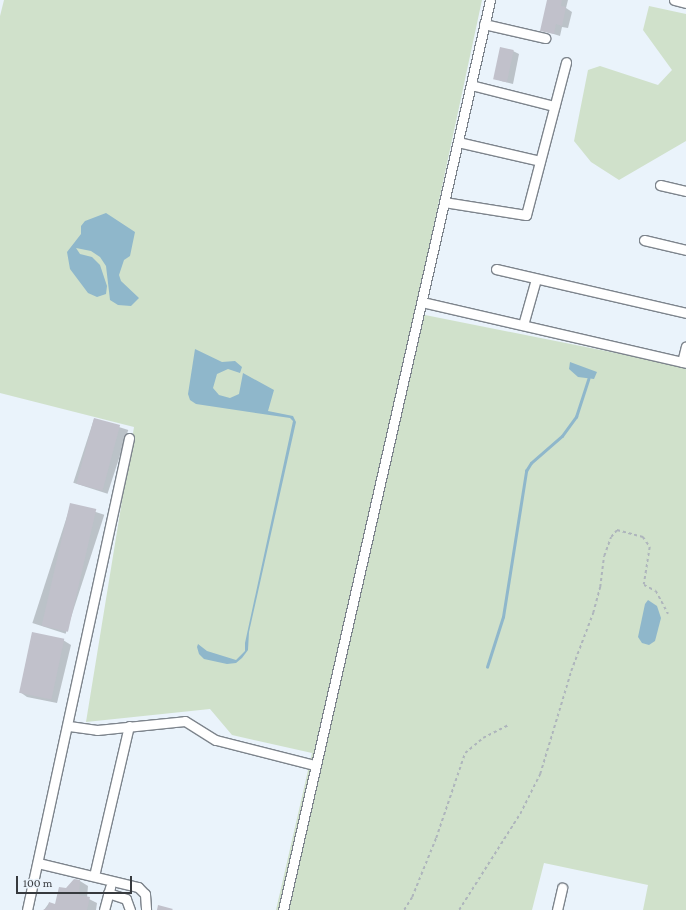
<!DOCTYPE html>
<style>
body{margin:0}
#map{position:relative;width:686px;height:910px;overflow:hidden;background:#eaf3fb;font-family:"Crimson Pro",serif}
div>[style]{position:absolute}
.green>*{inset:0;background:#d0e1cb}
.water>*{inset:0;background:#8fb7cb}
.shadow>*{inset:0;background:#0003;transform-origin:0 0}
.stream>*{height:2.5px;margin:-1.25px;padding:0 1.25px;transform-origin:1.25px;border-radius:1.25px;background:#8fb7cb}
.building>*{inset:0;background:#c1c1cb;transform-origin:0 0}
.path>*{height:1.5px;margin-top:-0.75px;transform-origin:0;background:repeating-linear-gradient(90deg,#aeb5bc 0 3px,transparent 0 6px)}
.roads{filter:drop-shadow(1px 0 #7d848c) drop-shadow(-1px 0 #7d848c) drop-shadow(0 1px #7d848c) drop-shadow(0 -1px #7d848c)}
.minor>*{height:9px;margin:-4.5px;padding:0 4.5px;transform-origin:4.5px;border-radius:4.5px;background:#fff}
span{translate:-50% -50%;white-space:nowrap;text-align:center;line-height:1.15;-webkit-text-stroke:3px #eaf3fb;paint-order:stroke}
.scale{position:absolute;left:16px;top:876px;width:116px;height:18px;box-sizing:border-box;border:2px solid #373a3e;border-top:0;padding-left:5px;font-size:12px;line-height:14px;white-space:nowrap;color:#373a3e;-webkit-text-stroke:3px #eaf3fb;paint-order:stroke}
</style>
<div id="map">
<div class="green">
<div style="clip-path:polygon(4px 0,482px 0,415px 313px,686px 367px,686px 910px,643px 910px,648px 885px,544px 863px,532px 910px,276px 910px,312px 753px,232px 735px,210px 709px,86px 722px,134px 427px,0 393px,0 16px)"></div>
<div style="clip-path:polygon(649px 6px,686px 14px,686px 141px,619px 180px,591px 162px,574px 141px,588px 70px,600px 66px,658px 85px,672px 70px,643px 30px)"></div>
</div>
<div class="water">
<div style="clip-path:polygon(106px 213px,135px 232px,130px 256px,124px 260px,119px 275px,121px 281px,139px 298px,131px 306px,118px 305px,110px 300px,106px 266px,100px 257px,91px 251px,76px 248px,80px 254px,92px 257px,100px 265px,107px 286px,106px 294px,97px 297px,88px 293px,70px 269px,67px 252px,81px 234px,81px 226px,85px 221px)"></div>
<div style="clip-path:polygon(195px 349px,222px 362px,235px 361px,242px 367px,240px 373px,228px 369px,217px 374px,213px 388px,219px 395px,230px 398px,239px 394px,243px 373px,274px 390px,268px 411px,293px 416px,296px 422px,249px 632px,248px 650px,242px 658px,236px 663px,227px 664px,204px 659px,199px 654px,197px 647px,198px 644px,207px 651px,236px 660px,245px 651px,245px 643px,293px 421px,290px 418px,196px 404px,190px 400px,188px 394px)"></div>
<div style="clip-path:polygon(570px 362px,597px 372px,594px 379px,578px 377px,569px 369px)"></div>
<div style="clip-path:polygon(648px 600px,657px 606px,661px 618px,655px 641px,649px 645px,642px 643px,638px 637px,645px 604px)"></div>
</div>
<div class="shadow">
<div style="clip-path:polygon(548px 0,568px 0,566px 8px,572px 12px,568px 28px,562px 27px,560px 36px,541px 30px)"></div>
<div style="clip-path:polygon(513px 51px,519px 54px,513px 84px,501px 81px,495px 78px)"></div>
<div style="left:94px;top:419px;width:36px;height:67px;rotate:18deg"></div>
<div style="left:71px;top:504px;width:35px;height:125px;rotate:18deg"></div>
<div style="clip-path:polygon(63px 640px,71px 645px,57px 703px,27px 697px,20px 692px)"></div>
<div style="clip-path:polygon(80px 881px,88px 886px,87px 898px,97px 903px,96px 910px,44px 910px,49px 903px,56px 905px,66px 889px)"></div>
</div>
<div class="stream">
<div style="left:487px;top:667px;width:52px;rotate:-72.3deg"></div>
<div style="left:503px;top:617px;width:148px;rotate:-81deg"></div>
<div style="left:526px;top:471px;width:9px;rotate:-58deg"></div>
<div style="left:531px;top:463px;width:41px;rotate:-41.1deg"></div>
<div style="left:562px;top:436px;width:24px;rotate:-54deg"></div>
<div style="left:576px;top:417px;width:40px;rotate:-72deg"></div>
</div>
<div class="building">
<div style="clip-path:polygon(547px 0,562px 0,561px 6px,566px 7px,562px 26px,556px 24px,554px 34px,540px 31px)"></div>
<div style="left:500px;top:47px;width:14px;height:33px;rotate:12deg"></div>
<div style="left:94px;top:418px;width:27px;height:68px;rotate:15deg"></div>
<div style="left:70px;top:503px;width:27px;height:126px;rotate:13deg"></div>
<div style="left:32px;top:632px;width:33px;height:62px;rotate:12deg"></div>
<div style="clip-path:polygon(74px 879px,80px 880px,79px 895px,90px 897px,87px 910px,43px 910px,48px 907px,49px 902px,55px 904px,59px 887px,66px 888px)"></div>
<div style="clip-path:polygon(158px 905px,173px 909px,172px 910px,157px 910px)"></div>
</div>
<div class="path">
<div style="left:404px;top:910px;width:15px;rotate:-58deg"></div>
<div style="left:412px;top:897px;width:64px;rotate:-67.9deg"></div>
<div style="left:436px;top:838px;width:90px;rotate:-71.2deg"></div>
<div style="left:465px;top:753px;width:23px;rotate:-40deg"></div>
<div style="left:483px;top:738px;width:28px;rotate:-27deg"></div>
<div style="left:459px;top:910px;width:114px;rotate:-57.6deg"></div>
<div style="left:520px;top:814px;width:45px;rotate:-63.4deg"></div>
<div style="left:540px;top:774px;width:108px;rotate:-73.2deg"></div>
<div style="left:571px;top:671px;width:62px;rotate:-69.2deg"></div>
<div style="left:593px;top:613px;width:27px;rotate:-75deg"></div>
<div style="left:600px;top:587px;width:31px;rotate:-83deg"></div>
<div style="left:604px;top:556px;width:20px;rotate:-70deg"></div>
<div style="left:611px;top:537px;width:9px;rotate:-49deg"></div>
<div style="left:617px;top:530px;width:27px;rotate:15deg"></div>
<div style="left:643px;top:537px;width:12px;rotate:55deg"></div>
<div style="left:650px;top:547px;width:38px;rotate:99deg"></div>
<div style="left:644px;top:585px;width:13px;rotate:27deg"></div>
<div style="left:656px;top:591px;width:26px;rotate:62deg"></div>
</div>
<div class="roads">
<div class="minor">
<div style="left:674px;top:0;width:12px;rotate:14deg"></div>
<div style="left:484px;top:24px;width:63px;rotate:12.9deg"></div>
<div style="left:471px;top:85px;width:86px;rotate:14.2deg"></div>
<div style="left:458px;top:142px;width:84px;rotate:13deg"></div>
<div style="left:660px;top:185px;width:27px;rotate:13deg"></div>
<div style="left:444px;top:202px;width:83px;rotate:9deg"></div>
<div style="left:526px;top:215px;width:158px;rotate:-75.3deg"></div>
<div style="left:644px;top:240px;width:43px;rotate:13.4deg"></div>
<div style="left:496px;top:269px;width:195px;rotate:13deg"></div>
<div style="left:422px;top:302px;width:271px;rotate:13deg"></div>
<div style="left:523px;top:325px;width:48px;rotate:-74.2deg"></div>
<div style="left:682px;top:362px;width:16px;rotate:-76deg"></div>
<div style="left:69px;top:726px;width:28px;rotate:8deg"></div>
<div style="left:97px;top:730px;width:88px;rotate:-5.8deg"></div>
<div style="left:185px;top:721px;width:36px;rotate:32deg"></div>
<div style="left:216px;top:740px;width:101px;rotate:14.3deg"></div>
<div style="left:38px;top:863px;width:103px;rotate:13.5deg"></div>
<div style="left:138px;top:887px;width:10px;rotate:45deg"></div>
<div style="left:145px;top:894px;width:16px;rotate:86deg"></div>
<div style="left:94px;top:876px;width:154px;rotate:-76.9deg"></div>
<div style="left:108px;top:893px;width:19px;rotate:18deg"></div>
<div style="left:126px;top:899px;width:12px;rotate:70deg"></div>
<div style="left:27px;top:910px;width:483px;rotate:-77.8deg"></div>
<div style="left:104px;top:910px;width:24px;rotate:-75deg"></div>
<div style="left:283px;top:910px;width:933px;rotate:-77.18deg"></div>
<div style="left:557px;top:910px;width:23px;rotate:-77deg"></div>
</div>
</div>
<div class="scale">100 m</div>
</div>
